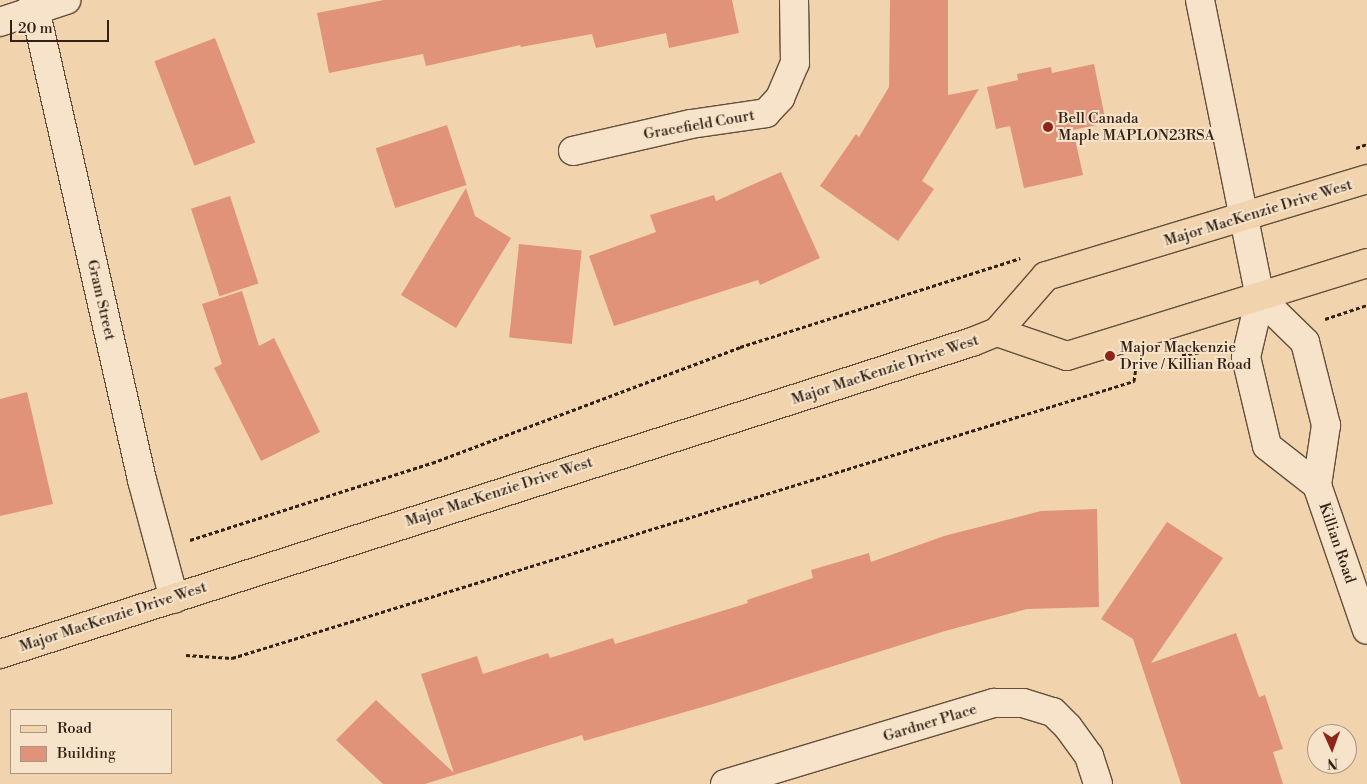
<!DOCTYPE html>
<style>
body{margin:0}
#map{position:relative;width:1367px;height:784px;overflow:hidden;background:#f1d4ae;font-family:"Libre Bodoni",serif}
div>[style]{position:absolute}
.building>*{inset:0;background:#e19379;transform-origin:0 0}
.path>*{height:3px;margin-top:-1.5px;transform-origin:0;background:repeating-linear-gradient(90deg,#332115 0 4px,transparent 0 6.5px)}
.roads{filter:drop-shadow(1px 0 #624e3b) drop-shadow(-1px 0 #624e3b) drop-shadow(0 1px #624e3b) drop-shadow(0 -1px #624e3b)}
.street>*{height:28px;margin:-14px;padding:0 14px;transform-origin:14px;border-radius:14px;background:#f6e3ca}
.primary>*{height:28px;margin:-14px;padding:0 14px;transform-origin:14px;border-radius:14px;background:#f1d4ae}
.dots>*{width:14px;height:14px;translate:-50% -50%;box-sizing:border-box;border:2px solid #f6e3ca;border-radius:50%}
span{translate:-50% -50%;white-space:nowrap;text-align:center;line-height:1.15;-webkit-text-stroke:4px #f6e3ca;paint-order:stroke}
.poi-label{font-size:15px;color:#332115}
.left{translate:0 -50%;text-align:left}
.street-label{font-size:15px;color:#332115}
.legend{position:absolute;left:10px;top:709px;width:162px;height:65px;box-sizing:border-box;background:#f6e3ca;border:1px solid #a89582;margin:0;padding:6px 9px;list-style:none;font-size:15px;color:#332115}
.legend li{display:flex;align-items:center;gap:10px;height:25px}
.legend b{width:25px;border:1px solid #a89582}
.north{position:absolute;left:1307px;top:724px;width:50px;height:50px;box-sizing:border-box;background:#f6e3ca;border:1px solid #a89582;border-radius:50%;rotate:178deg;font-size:14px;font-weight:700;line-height:20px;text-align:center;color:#332115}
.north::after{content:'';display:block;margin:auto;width:18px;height:22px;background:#8f2418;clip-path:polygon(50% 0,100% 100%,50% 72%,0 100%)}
.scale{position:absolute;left:10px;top:20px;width:99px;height:22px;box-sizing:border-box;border:2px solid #332115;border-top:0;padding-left:6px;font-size:15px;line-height:18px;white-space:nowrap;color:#332115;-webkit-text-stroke:4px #f6e3ca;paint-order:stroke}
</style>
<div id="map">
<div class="building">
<div style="clip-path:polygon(384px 0,732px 0,739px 33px,669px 48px,666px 33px,596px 48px,592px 34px,521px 47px,520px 45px,426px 66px,423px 54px,329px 73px,317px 13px)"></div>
<div style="clip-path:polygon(890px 0,948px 0,948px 95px,979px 89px,922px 181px,934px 189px,898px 241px,820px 186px,856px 134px,859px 137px,889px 87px)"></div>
<div style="left:215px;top:38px;width:112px;height:65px;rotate:69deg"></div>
<div style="clip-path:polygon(1094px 64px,1106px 123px,1073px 130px,1083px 175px,1024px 188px,1010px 126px,996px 129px,987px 87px,1018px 80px,1017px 74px,1051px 67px,1052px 73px)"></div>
<div style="left:447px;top:125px;width:63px;height:75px;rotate:72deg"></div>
<div style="clip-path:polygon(781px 172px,820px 258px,760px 285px,758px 280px,614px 326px,589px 256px,656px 232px,650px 215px,714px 195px,716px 201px)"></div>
<div style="clip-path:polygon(466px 188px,475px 216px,511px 238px,456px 328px,401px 295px)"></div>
<div style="left:230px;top:196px;width:92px;height:41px;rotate:72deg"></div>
<div style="left:519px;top:244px;width:63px;height:94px;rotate:6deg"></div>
<div style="clip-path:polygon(242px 291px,259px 346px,274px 338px,320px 432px,261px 461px,214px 368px,222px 364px,202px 304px)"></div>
<div style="clip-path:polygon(27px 392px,53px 504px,0 516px,0 399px)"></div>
<div style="clip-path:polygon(1097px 509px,1099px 607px,1027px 609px,945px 631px,713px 704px,584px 741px,582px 735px,425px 784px,383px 784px,336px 740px,376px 700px,454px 773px,421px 674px,477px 656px,483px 674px,548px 653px,550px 658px,613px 638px,615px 644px,748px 603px,747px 600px,813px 578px,811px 570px,869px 553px,871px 562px,944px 536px,1041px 511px)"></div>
<div style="clip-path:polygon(1167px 522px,1223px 558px,1151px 663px,1236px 633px,1259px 697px,1265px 695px,1283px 749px,1273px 752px,1283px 784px,1181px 784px,1133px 639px,1101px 619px)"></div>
</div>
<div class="path">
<div style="left:1356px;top:148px;width:12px;rotate:-20deg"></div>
<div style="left:1325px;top:319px;width:44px;rotate:-18.4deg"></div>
<div style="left:1182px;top:355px;width:33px;rotate:-9deg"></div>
<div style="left:190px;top:540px;width:254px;rotate:-17.7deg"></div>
<div style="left:432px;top:463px;width:329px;rotate:-20.6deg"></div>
<div style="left:740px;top:347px;width:294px;rotate:-17.6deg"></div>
<div style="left:186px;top:655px;width:46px;rotate:3.7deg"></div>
<div style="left:232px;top:658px;width:944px;rotate:-17.07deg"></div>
<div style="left:1134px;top:381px;width:14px;rotate:-82deg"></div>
</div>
<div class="roads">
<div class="street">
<div style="left:33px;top:0;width:492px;rotate:77.2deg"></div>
<div style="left:142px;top:480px;width:123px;rotate:74.9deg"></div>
<div style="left:1200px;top:0;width:304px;rotate:78.6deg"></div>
<div style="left:1260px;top:298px;width:61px;rotate:103.3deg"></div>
<div style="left:1246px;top:357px;width:91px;rotate:76.7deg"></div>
<div style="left:1267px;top:446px;width:63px;rotate:38deg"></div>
<div style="left:0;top:22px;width:70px;rotate:-18.4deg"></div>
<div style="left:573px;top:151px;width:121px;rotate:-12.9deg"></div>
<div style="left:691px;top:124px;width:76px;rotate:-8.3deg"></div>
<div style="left:766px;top:113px;width:21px;rotate:-47deg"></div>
<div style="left:780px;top:98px;width:38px;rotate:-67deg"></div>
<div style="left:795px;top:63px;width:63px;rotate:-90.9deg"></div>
<div style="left:1260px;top:298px;width:63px;rotate:44.4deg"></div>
<div style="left:1305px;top:342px;width:86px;rotate:75.8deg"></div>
<div style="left:1326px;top:425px;width:61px;rotate:98.5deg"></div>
<div style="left:1317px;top:485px;width:153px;rotate:71deg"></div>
<div style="left:725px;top:784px;width:281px;rotate:-16.8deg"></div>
<div style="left:994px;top:703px;width:29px"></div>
<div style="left:1023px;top:703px;width:31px;rotate:17deg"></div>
<div style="left:1053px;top:712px;width:21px;rotate:45deg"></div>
<div style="left:1068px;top:727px;width:36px;rotate:54deg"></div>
<div style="left:1089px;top:756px;width:29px;rotate:72deg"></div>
</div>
<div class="primary">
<div style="left:997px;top:332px;width:74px;rotate:18.9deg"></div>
<div style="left:1067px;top:356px;width:314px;rotate:-17.2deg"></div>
<div style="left:0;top:654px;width:1021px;rotate:-17.8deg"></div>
<div style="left:972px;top:342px;width:27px;rotate:-22deg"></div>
<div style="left:997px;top:332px;width:74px;rotate:-48.8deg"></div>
<div style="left:1046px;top:276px;width:335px;rotate:-16.8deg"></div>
</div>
</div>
<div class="dots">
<div style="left:1048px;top:127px;background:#8f2418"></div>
<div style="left:1110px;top:356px;background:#8f2418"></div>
</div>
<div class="poi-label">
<span class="left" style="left:1058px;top:127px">Bell Canada<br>Maple MAPLON23RSA</span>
<span class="left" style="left:1120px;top:356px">Major Mackenzie<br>Drive / Killian Road</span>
</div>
<div class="street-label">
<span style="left:699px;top:125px;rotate:-10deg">Gracefield Court</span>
<span style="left:1258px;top:213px;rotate:-17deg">Major MacKenzie Drive West</span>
<span style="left:101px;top:300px;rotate:77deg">Gram Street</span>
<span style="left:885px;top:370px;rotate:-18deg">Major MacKenzie Drive West</span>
<span style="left:499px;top:492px;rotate:-18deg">Major MacKenzie Drive West</span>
<span style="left:1337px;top:543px;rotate:71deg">Killian Road</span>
<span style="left:113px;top:617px;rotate:-18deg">Major MacKenzie Drive West</span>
<span style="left:930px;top:723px;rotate:-17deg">Gardner Place</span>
</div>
<ul class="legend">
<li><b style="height:6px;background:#f1d4ae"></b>Road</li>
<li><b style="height:14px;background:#e19379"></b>Building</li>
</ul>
<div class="north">N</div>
<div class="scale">20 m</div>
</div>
